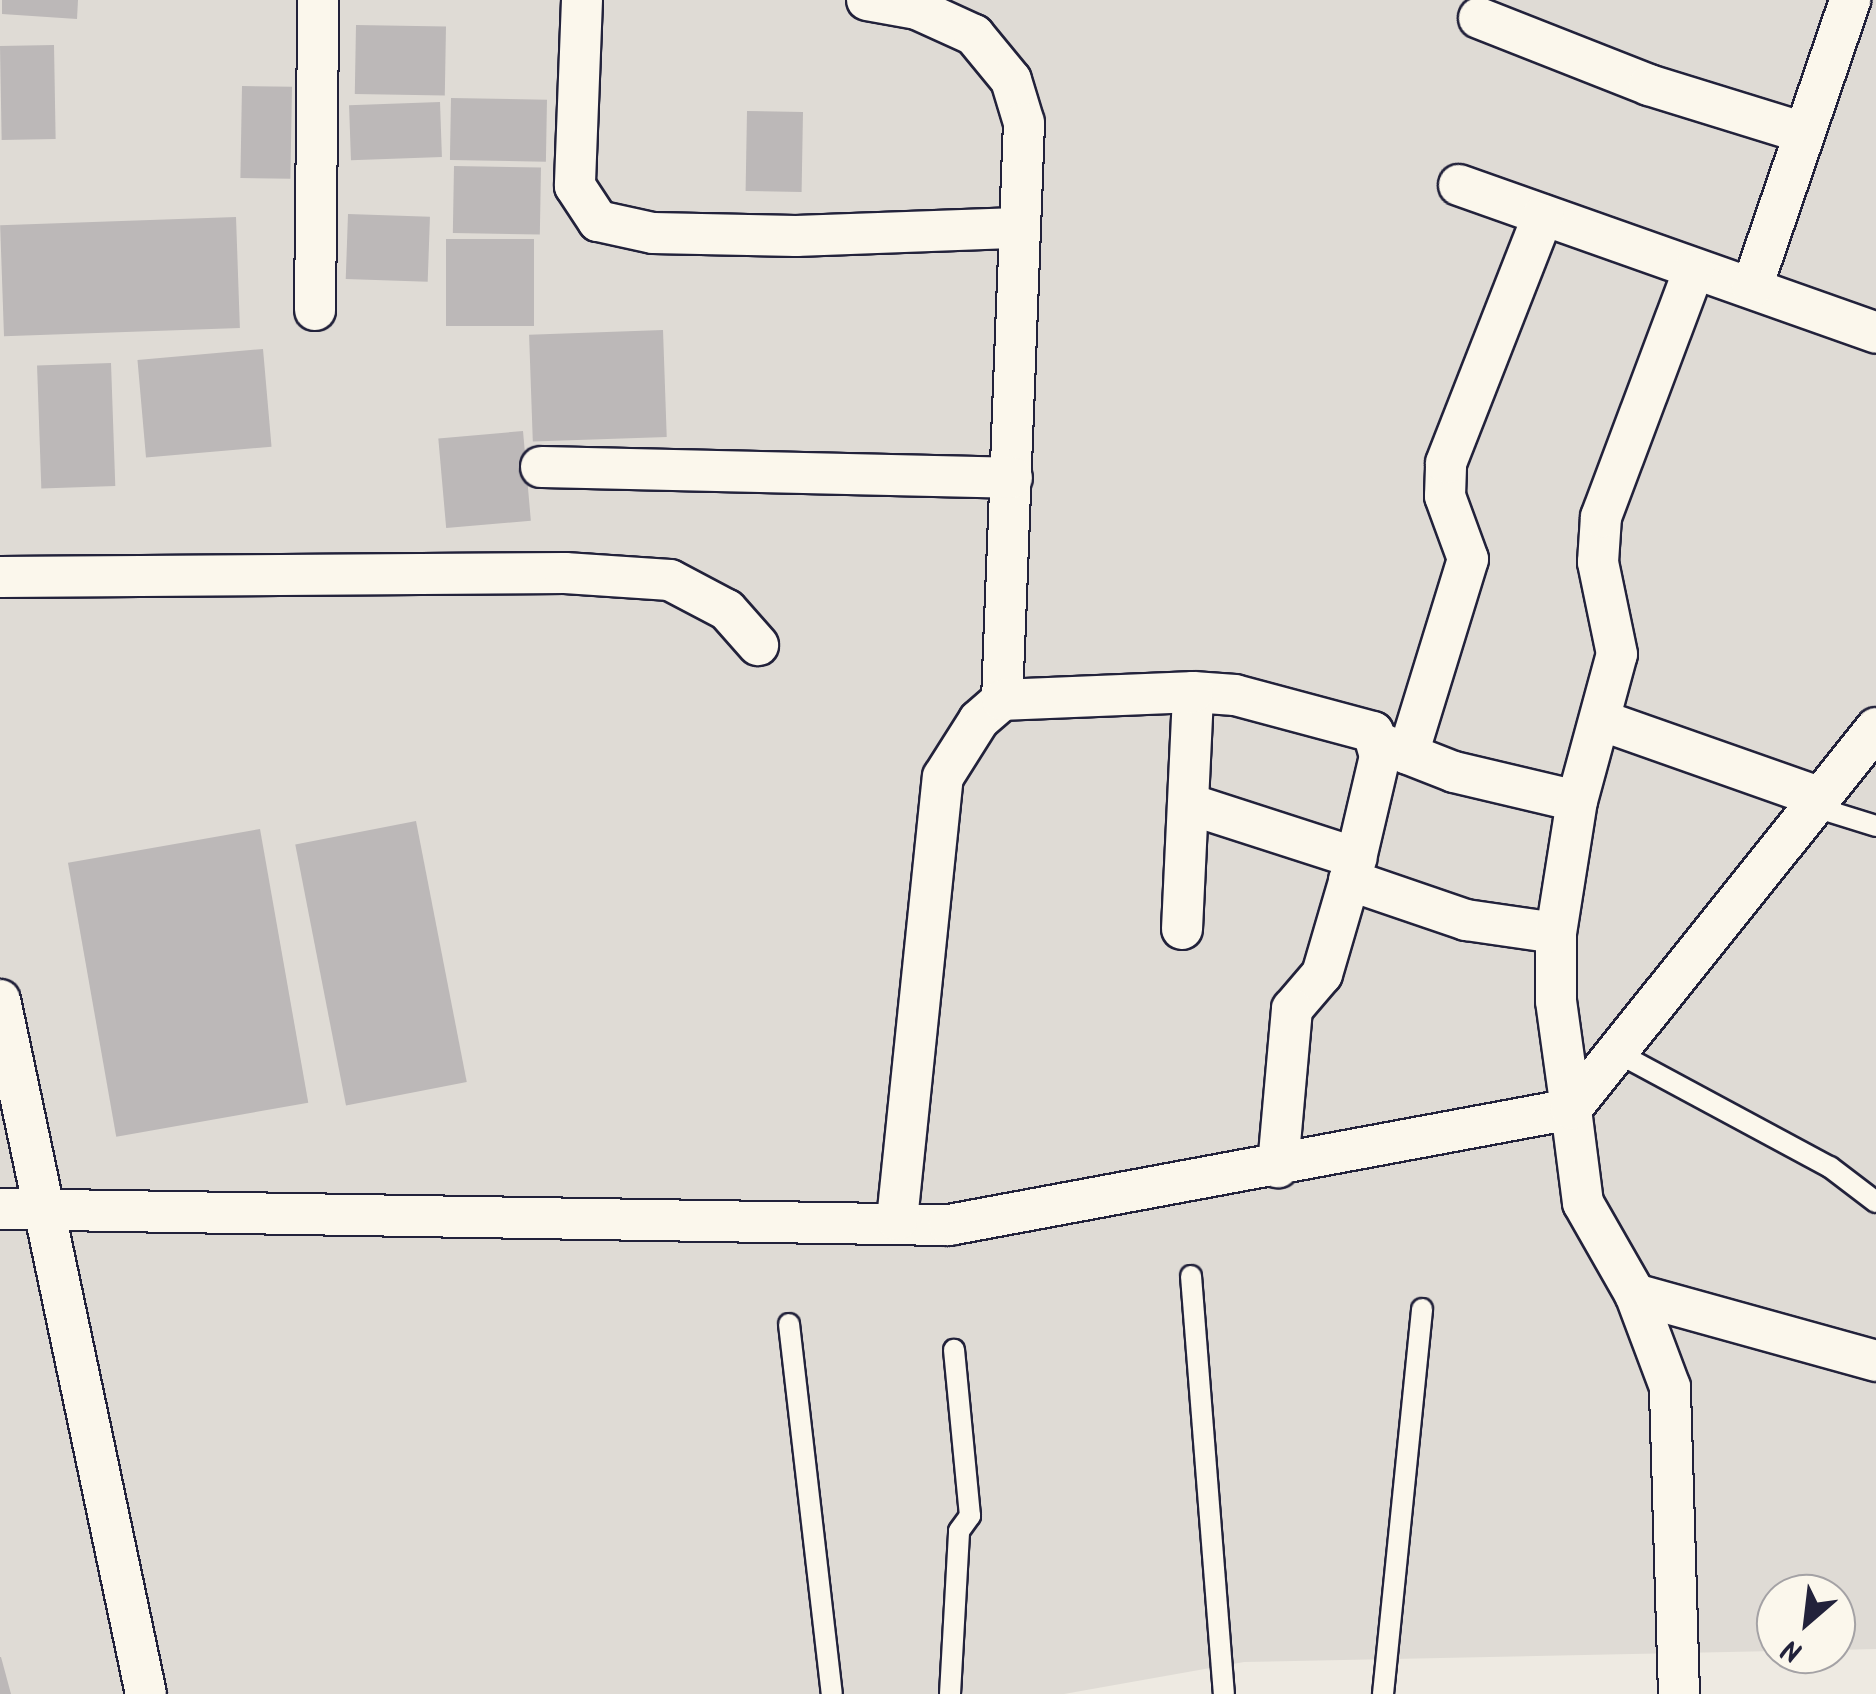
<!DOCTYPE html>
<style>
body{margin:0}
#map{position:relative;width:1876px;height:1694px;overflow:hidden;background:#eeeae2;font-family:Kalam,sans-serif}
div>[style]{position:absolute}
.built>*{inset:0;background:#dfdbd5}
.building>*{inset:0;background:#bcb8b8;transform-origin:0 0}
.roads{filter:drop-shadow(2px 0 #22223b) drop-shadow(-2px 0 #22223b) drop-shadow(0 2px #22223b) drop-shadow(0 -2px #22223b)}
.service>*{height:20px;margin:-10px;padding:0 10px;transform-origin:10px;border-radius:10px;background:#fbf7ec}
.minor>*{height:40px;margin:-20px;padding:0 20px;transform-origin:20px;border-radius:20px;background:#fbf7ec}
span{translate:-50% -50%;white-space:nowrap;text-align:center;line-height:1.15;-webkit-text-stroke:10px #fbf7ec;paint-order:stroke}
.north{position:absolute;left:1756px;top:1574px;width:100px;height:100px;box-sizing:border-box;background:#fbf7ec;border:2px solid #a4a2a5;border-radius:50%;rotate:208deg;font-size:28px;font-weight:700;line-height:40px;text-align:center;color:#22223b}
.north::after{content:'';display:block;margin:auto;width:35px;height:45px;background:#22223b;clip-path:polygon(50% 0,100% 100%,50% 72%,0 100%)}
</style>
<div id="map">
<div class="built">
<div style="clip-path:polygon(0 0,1876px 0,1876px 1649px,1836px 1650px,1836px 1594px,1776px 1594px,1776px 1651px,1244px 1662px,1064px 1694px,0 1694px)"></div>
</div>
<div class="building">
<div style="clip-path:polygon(2px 0,78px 0,77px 19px,2px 14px)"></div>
<div style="left:356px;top:25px;width:90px;height:69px;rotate:1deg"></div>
<div style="left:54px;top:45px;width:94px;height:54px;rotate:89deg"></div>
<div style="left:242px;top:86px;width:50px;height:92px;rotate:1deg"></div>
<div style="left:451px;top:98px;width:96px;height:62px;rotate:1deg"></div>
<div style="left:440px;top:102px;width:55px;height:91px;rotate:88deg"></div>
<div style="left:747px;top:111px;width:56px;height:80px;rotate:1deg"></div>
<div style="left:454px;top:166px;width:87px;height:67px;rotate:1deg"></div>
<div style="left:348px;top:214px;width:82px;height:65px;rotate:2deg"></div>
<div style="left:236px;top:217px;width:111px;height:236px;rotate:88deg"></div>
<div style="left:446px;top:239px;width:88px;height:87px"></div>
<div style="left:663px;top:330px;width:107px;height:134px;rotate:88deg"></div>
<div style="left:263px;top:349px;width:98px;height:126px;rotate:85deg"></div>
<div style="left:111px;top:363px;width:123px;height:74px;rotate:88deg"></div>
<div style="left:523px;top:431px;width:90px;height:85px;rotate:85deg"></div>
<div style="left:416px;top:821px;width:266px;height:123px;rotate:79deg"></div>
<div style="left:260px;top:829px;width:278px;height:195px;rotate:80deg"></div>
<div style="clip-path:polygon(0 1657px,1px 1657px,11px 1694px,0 1694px)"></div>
</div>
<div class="roads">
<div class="service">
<div style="left:1815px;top:807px;width:64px;rotate:17.3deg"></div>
<div style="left:1616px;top:1052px;width:243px;rotate:28.3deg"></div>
<div style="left:1830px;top:1167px;width:58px;rotate:37.3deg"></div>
<div style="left:1191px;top:1276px;width:419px;rotate:85.5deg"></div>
<div style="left:789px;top:1324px;width:372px;rotate:83.4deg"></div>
<div style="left:950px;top:1694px;width:163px;rotate:-86.8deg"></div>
<div style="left:959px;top:1531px;width:19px;rotate:-54deg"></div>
<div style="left:970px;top:1516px;width:167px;rotate:-95.5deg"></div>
<div style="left:1383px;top:1694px;width:387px;rotate:-84.2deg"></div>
</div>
<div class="minor">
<div style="left:582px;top:0;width:186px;rotate:92.2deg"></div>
<div style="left:575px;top:186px;width:42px;rotate:56.7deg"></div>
<div style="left:598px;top:221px;width:56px;rotate:12.3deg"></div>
<div style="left:653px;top:233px;width:143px;rotate:1.2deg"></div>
<div style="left:796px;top:236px;width:222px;rotate:-2.1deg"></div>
<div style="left:867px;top:0;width:51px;rotate:10.2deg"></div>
<div style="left:917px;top:9px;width:63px;rotate:24.5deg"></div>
<div style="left:974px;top:35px;width:58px;rotate:50.6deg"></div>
<div style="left:1011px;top:80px;width:45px;rotate:73.2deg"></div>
<div style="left:1024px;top:123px;width:577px;rotate:92.18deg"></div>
<div style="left:1479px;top:18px;width:183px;rotate:21.5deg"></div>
<div style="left:1649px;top:85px;width:159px;rotate:17.2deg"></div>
<div style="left:1459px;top:185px;width:442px;rotate:19.5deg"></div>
<div style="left:1752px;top:287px;width:303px;rotate:-71.1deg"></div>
<div style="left:315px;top:310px;width:310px;rotate:-89.4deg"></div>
<div style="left:541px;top:467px;width:471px;rotate:1.3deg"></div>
<div style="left:0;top:577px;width:565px;rotate:-0.41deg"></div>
<div style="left:565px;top:573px;width:105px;rotate:3.8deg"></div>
<div style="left:670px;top:580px;width:64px;rotate:27.8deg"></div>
<div style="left:727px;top:610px;width:47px;rotate:48.5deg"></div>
<div style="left:1603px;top:721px;width:232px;rotate:19.4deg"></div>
<div style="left:1385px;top:745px;width:74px;rotate:21.4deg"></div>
<div style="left:1454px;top:772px;width:126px;rotate:13.3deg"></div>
<div style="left:1408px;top:754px;width:204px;rotate:-72.9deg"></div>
<div style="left:1468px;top:559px;width:67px;rotate:-110.1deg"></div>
<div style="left:1445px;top:496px;width:33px;rotate:-88deg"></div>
<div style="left:1446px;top:463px;width:266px;rotate:-68.6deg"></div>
<div style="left:1189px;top:804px;width:176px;rotate:17.9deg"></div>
<div style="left:1349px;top:880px;width:124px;rotate:18.9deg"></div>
<div style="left:1466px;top:920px;width:91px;rotate:8.2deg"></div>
<div style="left:1182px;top:929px;width:237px;rotate:-87.3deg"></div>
<div style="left:1193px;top:692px;width:42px;rotate:4.1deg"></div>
<div style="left:1235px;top:695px;width:143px;rotate:15deg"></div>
<div style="left:1373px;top:732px;width:25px;rotate:74deg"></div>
<div style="left:1380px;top:756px;width:105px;rotate:103.2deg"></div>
<div style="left:1356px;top:858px;width:121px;rotate:106.3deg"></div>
<div style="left:1322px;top:974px;width:46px;rotate:130.6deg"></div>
<div style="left:1292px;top:1009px;width:159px;rotate:95.1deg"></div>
<div style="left:0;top:1000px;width:709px;rotate:78.12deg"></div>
<div style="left:0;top:1209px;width:949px;rotate:0.97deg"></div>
<div style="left:949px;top:1225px;width:633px;rotate:-10.56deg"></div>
<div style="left:1571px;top:1109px;width:109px;rotate:-97.9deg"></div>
<div style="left:1556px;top:1001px;width:68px;rotate:-90deg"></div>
<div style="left:1556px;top:933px;width:134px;rotate:-81deg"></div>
<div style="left:1577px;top:801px;width:152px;rotate:-74.8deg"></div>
<div style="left:1617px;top:654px;width:94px;rotate:-101.7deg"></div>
<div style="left:1598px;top:562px;width:45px;rotate:-86.2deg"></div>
<div style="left:1601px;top:517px;width:264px;rotate:-69.4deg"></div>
<div style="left:897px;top:1220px;width:445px;rotate:-84.1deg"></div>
<div style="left:943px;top:777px;width:67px;rotate:-57.7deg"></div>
<div style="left:979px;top:720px;width:30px;rotate:-41deg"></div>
<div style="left:1002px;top:700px;width:191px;rotate:-2.4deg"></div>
<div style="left:1635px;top:1294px;width:250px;rotate:15.5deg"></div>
<div style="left:1679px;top:1694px;width:307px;rotate:-91.7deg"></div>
<div style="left:1670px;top:1387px;width:99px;rotate:-110.6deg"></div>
<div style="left:1635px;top:1294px;width:105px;rotate:-119.7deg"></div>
<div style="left:1583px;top:1203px;width:95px;rotate:-97.3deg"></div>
<div style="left:1571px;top:1109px;width:488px;rotate:-51.3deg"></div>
</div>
</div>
<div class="north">N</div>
</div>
